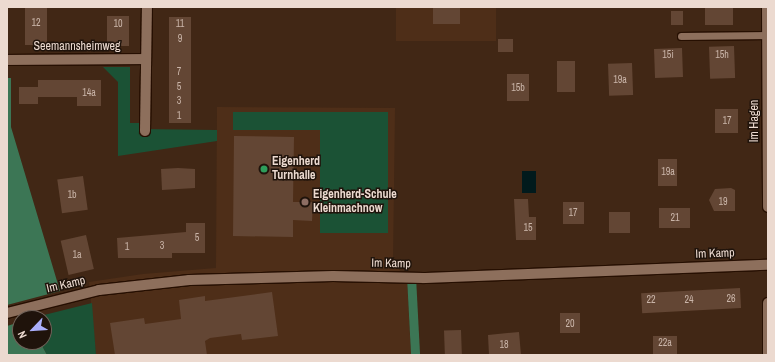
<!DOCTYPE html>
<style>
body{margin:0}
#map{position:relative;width:775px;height:362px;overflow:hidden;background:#412715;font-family:"Archivo Narrow",sans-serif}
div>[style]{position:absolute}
.built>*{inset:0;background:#4e2e18;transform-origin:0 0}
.green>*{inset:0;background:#1b5235}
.forest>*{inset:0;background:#3c7655;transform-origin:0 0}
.water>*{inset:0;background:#011a1c;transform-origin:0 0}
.building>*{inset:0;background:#634634;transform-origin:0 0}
.roads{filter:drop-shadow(1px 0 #260f01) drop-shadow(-1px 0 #260f01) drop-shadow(0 1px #260f01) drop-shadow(0 -1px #260f01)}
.service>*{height:7px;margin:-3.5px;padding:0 3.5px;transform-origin:3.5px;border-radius:3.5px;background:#8d6f5c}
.minor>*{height:10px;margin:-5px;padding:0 5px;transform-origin:5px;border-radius:5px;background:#8d6f5c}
.dots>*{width:11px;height:11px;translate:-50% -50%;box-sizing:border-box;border:2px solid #1f130b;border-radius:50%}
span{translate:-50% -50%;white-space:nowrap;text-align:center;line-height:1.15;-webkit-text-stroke:3px #1f130b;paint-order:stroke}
.number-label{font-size:10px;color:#cab5a9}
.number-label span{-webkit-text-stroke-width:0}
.street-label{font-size:12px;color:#ecdad0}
.poi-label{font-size:12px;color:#ecdad0;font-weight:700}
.left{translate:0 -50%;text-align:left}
.frame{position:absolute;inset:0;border:8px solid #ecdad0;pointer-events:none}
.north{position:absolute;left:12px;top:310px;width:40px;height:40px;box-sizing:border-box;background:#1f130b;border:1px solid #71635a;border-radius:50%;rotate:245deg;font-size:11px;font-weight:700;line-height:16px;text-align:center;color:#ecdad0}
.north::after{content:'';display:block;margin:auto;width:14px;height:18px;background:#abaffb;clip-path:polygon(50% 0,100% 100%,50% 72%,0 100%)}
</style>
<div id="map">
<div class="built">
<div style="left:396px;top:7px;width:100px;height:34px"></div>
<div style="clip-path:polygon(217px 107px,395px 108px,393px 263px,407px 278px,411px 355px,96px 355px,89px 282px,143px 274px,216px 268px)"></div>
</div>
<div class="green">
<div style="clip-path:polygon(103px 67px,130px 67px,130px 123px,140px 123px,140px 129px,217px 130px,217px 141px,118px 156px,118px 82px)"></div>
<div style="clip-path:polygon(233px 112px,388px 112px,388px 233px,320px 233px,320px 130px,233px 130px)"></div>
<div style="clip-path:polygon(92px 303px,96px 355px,47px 355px,40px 342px,44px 342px,44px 318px,32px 318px)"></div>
</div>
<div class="forest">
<div style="clip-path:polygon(7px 78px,11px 78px,11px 127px,60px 291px,7px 305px)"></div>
<div style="left:416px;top:277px;width:78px;height:9px;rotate:87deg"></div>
<div style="clip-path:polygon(20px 322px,20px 342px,40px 342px,47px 355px,7px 355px,7px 326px)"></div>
</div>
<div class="water">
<div style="left:522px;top:171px;width:14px;height:22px"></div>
</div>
<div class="building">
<div style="left:25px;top:7px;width:22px;height:38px"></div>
<div style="left:433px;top:7px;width:27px;height:17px"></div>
<div style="left:705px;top:7px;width:28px;height:18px"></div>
<div style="left:671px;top:11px;width:12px;height:14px"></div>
<div style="left:107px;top:16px;width:22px;height:30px"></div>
<div style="left:169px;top:17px;width:22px;height:106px"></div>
<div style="left:513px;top:39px;width:13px;height:15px;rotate:90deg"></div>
<div style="left:734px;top:46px;width:32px;height:25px;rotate:88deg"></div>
<div style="left:682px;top:48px;width:29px;height:28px;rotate:88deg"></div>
<div style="left:557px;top:61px;width:18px;height:31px"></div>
<div style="left:632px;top:63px;width:32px;height:24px;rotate:88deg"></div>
<div style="left:529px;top:74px;width:27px;height:22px;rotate:90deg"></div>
<div style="clip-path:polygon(38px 80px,101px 80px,101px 106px,77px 106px,77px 97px,38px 97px)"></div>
<div style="left:19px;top:87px;width:19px;height:17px"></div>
<div style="left:715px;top:109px;width:23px;height:24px"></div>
<div style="clip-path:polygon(234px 136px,294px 137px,293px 202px,313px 202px,312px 221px,293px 220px,293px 237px,233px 236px)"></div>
<div style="left:658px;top:159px;width:19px;height:27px"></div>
<div style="clip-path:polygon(178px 168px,195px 169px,195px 188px,162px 190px,161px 169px)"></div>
<div style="left:83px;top:176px;width:34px;height:26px;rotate:82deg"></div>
<div style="clip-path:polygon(731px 188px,735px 190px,735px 211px,714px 211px,709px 200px,715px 189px)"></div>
<div style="clip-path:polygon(514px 199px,528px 199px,529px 217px,536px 217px,536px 240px,516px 240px)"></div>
<div style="left:563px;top:202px;width:21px;height:22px"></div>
<div style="left:690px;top:208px;width:20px;height:31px;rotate:90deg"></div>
<div style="left:630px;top:212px;width:21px;height:21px;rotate:90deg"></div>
<div style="clip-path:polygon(186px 223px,205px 223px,205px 253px,172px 253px,172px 258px,118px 258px,117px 238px,186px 232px)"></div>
<div style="left:86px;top:235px;width:35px;height:26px;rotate:77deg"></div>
<div style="left:740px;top:288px;width:20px;height:99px;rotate:87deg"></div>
<div style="clip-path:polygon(272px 292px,278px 336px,242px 340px,241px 334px,210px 338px,205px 341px,207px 355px,115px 355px,110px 323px,144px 318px,145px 324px,181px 319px,179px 300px,205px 296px,205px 301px)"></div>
<div style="left:580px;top:313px;width:20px;height:20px;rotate:90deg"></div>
<div style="left:461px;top:330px;width:25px;height:17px;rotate:88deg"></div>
<div style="clip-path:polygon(519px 332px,521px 355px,489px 355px,488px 335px)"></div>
<div style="left:653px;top:336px;width:24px;height:19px"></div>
</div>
<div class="roads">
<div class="service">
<div style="left:681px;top:36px;width:86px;rotate:-0.7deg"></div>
</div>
<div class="minor">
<div style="left:767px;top:7px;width:200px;rotate:89.7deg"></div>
<div style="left:7px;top:60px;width:139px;rotate:-0.4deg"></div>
<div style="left:145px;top:131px;width:124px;rotate:-89.1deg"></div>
<div style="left:7px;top:313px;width:95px;rotate:-14deg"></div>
<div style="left:99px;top:290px;width:91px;rotate:-6.3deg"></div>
<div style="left:189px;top:280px;width:144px;rotate:-1.6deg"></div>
<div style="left:333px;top:276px;width:91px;rotate:1.3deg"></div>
<div style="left:424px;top:278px;width:344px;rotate:-2.2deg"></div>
<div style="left:768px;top:355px;width:52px;rotate:-90deg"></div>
</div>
</div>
<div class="dots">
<div style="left:264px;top:169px;background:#2e9e5b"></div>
<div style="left:305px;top:202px;background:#8d6e63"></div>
</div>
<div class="number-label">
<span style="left:36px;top:23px">12</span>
<span style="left:118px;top:24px">10</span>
<span style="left:180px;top:24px">11</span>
<span style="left:180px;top:39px">9</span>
<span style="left:668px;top:55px">15i</span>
<span style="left:722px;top:55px">15h</span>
<span style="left:179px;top:72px">7</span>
<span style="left:620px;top:80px">19a</span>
<span style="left:179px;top:87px">5</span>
<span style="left:518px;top:88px">15b</span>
<span style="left:89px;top:93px">14a</span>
<span style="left:179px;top:101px">3</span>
<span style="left:179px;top:116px">1</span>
<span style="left:727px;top:121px">17</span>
<span style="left:668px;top:172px">19a</span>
<span style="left:72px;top:195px">1b</span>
<span style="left:723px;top:202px">19</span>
<span style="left:573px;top:213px">17</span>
<span style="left:675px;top:218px">21</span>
<span style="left:528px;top:228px">15</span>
<span style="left:197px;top:238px">5</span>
<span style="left:162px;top:246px">3</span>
<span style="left:127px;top:247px">1</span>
<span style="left:77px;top:255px">1a</span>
<span style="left:731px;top:299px">26</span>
<span style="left:651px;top:300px">22</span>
<span style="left:689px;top:300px">24</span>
<span style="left:570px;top:324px">20</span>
<span style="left:665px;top:343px">22a</span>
<span style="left:504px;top:345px">18</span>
</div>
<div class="street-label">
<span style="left:77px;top:47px">Seemannsheimweg</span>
<span style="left:755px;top:121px;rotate:-90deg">Im Hagen</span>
<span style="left:715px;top:254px;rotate:-2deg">Im Kamp</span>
<span style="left:391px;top:264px;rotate:1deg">Im Kamp</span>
<span style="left:66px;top:285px;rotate:-13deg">Im Kamp</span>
</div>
<div class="poi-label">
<span class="left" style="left:272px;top:169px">Eigenherd<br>Turnhalle</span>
<span class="left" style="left:313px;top:202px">Eigenherd-Schule<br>Kleinmachnow</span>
</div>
<div class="frame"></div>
<div class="north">N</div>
</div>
